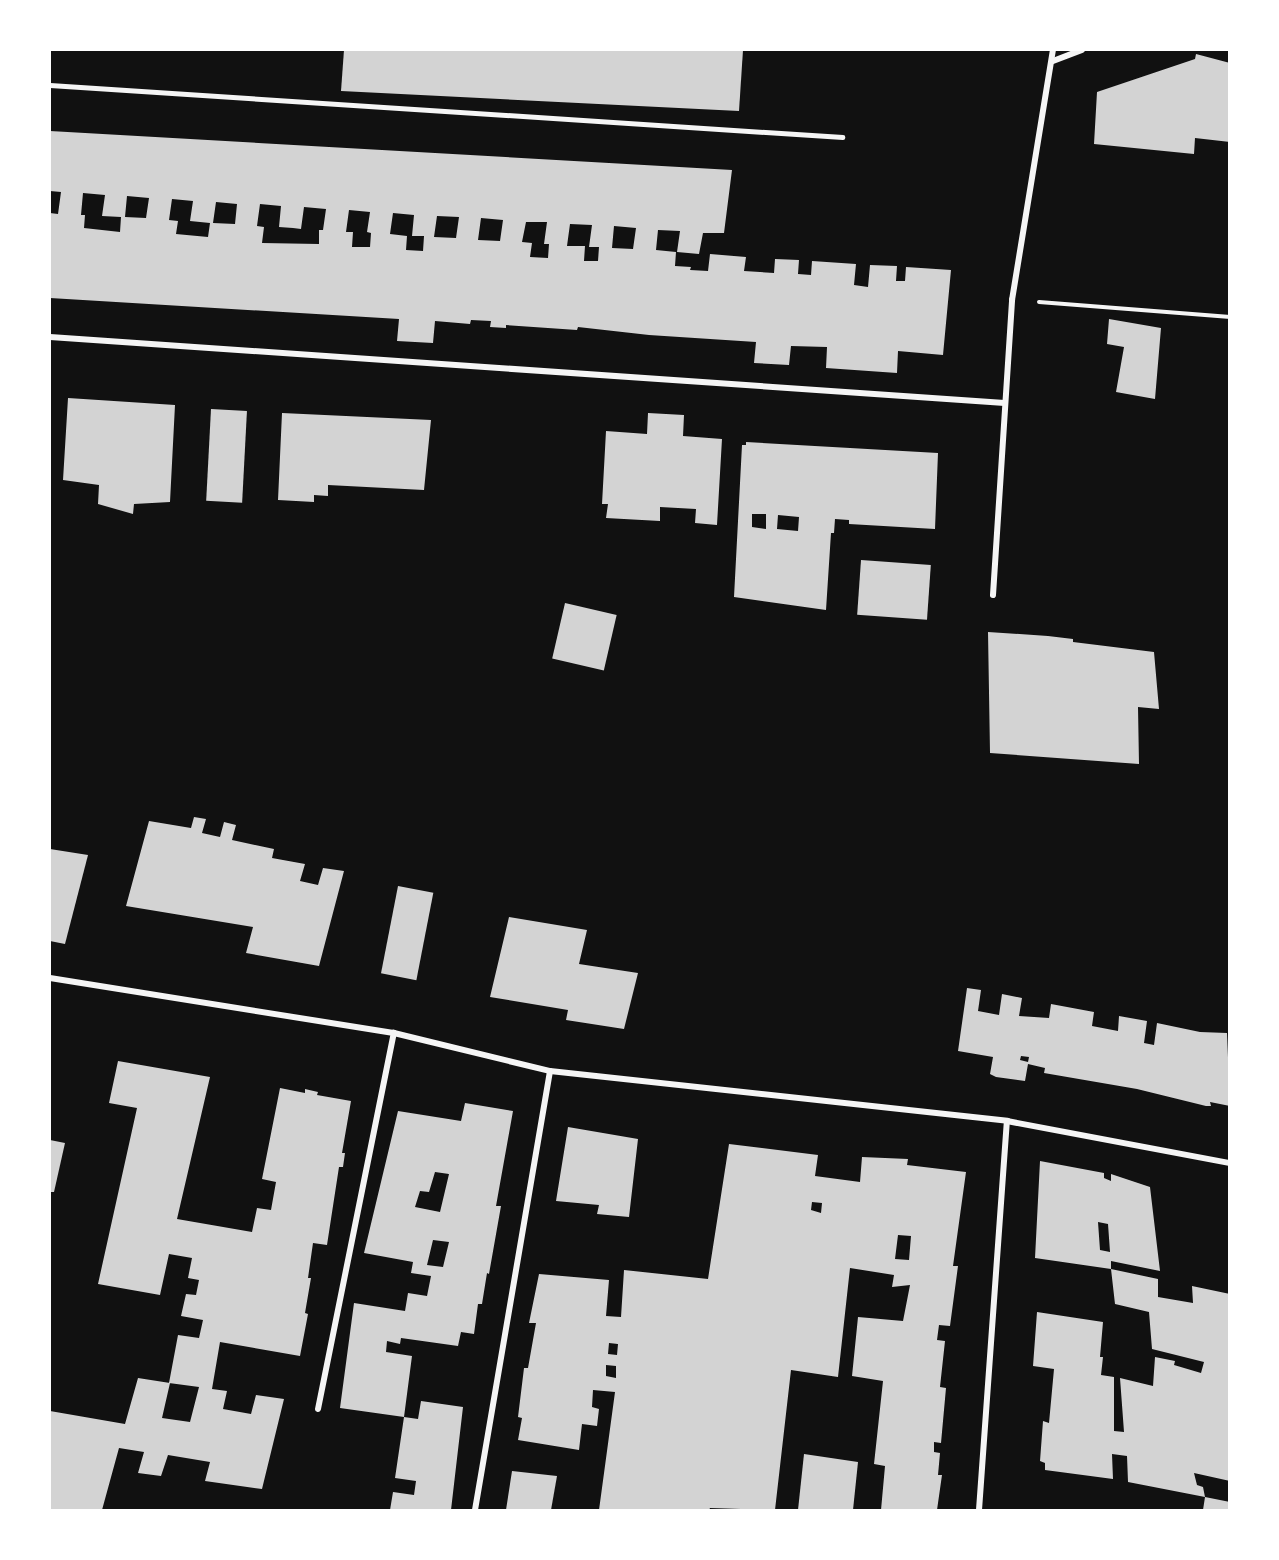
<!DOCTYPE html>
<style>
body{margin:0}
#map{position:relative;width:1279px;height:1560px;overflow:hidden;background:#111;font-family:"Zilla Slab",serif}
div>[style]{position:absolute}
.building>*{inset:0;background:#d3d3d3;transform-origin:0 0}
.path>*{height:4px;margin:-2px;padding:0 2px;transform-origin:2px;border-radius:2px;background:#f5f5f5}
.service>*{height:4.5px;margin:-2.25px;padding:0 2.25px;transform-origin:2.25px;border-radius:2.25px;background:#f5f5f5}
.minor>*{height:6px;margin:-3px;padding:0 3px;transform-origin:3px;border-radius:3px;background:#f5f5f5}
span{translate:-50% -50%;white-space:nowrap;text-align:center;line-height:1.15;-webkit-text-stroke:6px #fff;paint-order:stroke}
.frame{position:absolute;inset:0;border:51px solid #fff;pointer-events:none}
</style>
<div id="map">
<div class="building">
<div style="clip-path:polygon(344px 50px,743px 50px,739px 111px,341px 91px)"></div>
<div style="clip-path:polygon(1196px 54px,1230px 63px,1230px 142px,1195px 138px,1194px 154px,1094px 144px,1097px 92px,1195px 59px)"></div>
<div style="clip-path:polygon(evenodd,50px 131px,732px 170px,724px 233px,703px 233px,699px 254px,677px 252px,680px 231px,658px 230px,656px 250px,676px 252px,675px 266px,691px 267px,690px 270px,708px 271px,710px 254px,746px 257px,744px 271px,774px 273px,775px 259px,799px 260px,798px 274px,811px 275px,812px 261px,856px 264px,854px 285px,868px 287px,870px 265px,897px 266px,896px 281px,905px 281px,906px 267px,951px 270px,943px 355px,898px 351px,897px 373px,826px 368px,827px 347px,791px 346px,789px 365px,754px 363px,756px 342px,649px 335px,578px 327px,577px 330px,506px 325px,506px 328px,490px 327px,491px 321px,471px 320px,470px 324px,435px 321px,433px 343px,397px 341px,399px 319px,50px 298px,50px 213px,58px 214px,61px 192px,50px 191px,50px 131px,83px 193px,105px 195px,102px 216px,121px 217px,120px 232px,84px 228px,85px 215px,81px 215px,83px 193px,50px 131px,127px 196px,149px 198px,146px 218px,125px 217px,127px 196px,50px 131px,172px 199px,193px 201px,190px 221px,210px 223px,208px 237px,176px 234px,178px 221px,169px 220px,172px 199px,50px 131px,216px 202px,237px 204px,235px 224px,213px 223px,216px 202px,50px 131px,260px 204px,281px 206px,279px 227px,293px 228px,301px 229px,304px 207px,326px 209px,323px 230px,319px 230px,319px 244px,262px 243px,264px 227px,257px 226px,260px 204px,50px 131px,349px 210px,370px 212px,367px 232px,371px 233px,370px 247px,352px 247px,353px 232px,346px 232px,349px 210px,50px 131px,393px 213px,414px 215px,412px 236px,424px 236px,423px 251px,406px 250px,407px 236px,390px 234px,393px 213px,50px 131px,437px 216px,459px 217px,456px 238px,434px 237px,437px 216px,50px 131px,481px 218px,503px 220px,500px 241px,478px 240px,481px 218px,50px 131px,526px 222px,547px 222px,544px 244px,549px 244px,548px 258px,530px 257px,532px 243px,522px 242px,526px 222px,50px 131px,570px 224px,592px 225px,589px 247px,599px 247px,598px 261px,584px 261px,585px 246px,567px 246px,570px 224px,50px 131px,614px 226px,636px 228px,633px 249px,612px 248px,614px 226px)"></div>
<div style="clip-path:polygon(1109px 319px,1161px 328px,1155px 399px,1116px 392px,1124px 347px,1107px 344px)"></div>
<div style="clip-path:polygon(68px 398px,175px 405px,170px 502px,134px 504px,133px 514px,98px 504px,99px 485px,63px 480px)"></div>
<div style="left:211px;top:409px;width:36px;height:92px;rotate:3deg"></div>
<div style="clip-path:polygon(282px 413px,431px 420px,424px 490px,328px 485px,328px 496px,314px 495px,314px 502px,278px 500px)"></div>
<div style="clip-path:polygon(648px 413px,684px 415px,683px 436px,722px 439px,717px 525px,695px 523px,696px 509px,660px 507px,660px 521px,606px 518px,608px 504px,602px 504px,606px 431px,647px 434px)"></div>
<div style="clip-path:polygon(evenodd,746px 442px,938px 453px,935px 529px,849px 524px,849px 520px,835px 519px,834px 533px,831px 533px,826px 610px,734px 597px,742px 445px,746px 445px,746px 442px,752px 514px,766px 514px,766px 529px,752px 527px,752px 514px,746px 442px,778px 515px,799px 517px,798px 531px,777px 529px,778px 515px)"></div>
<div style="left:861px;top:560px;width:70px;height:55px;rotate:4deg"></div>
<div style="left:565px;top:603px;width:53px;height:57px;rotate:13deg"></div>
<div style="clip-path:polygon(988px 632px,1048px 636px,1073px 639px,1073px 642px,1154px 652px,1159px 709px,1138px 707px,1139px 764px,990px 753px)"></div>
<div style="clip-path:polygon(194px 817px,206px 819px,202px 833px,220px 837px,224px 822px,236px 825px,232px 840px,274px 849px,272px 858px,305px 864px,300px 881px,318px 885px,323px 868px,344px 871px,319px 966px,246px 953px,253px 927px,126px 906px,149px 821px,191px 828px)"></div>
<div style="clip-path:polygon(50px 849px,88px 855px,65px 944px,50px 941px)"></div>
<div style="left:398px;top:886px;width:36px;height:89px;rotate:11deg"></div>
<div style="clip-path:polygon(509px 917px,587px 930px,579px 964px,638px 973px,624px 1029px,566px 1020px,568px 1010px,490px 997px)"></div>
<div style="clip-path:polygon(evenodd,967px 988px,981px 990px,978px 1011px,999px 1015px,1002px 994px,1022px 998px,1019px 1016px,1049px 1018px,1051px 1004px,1094px 1012px,1092px 1026px,1118px 1031px,1119px 1016px,1147px 1021px,1144px 1043px,1154px 1045px,1157px 1023px,1200px 1032px,1227px 1033px,1230px 1106px,1210px 1102px,1211px 1106px,1206px 1106px,1137px 1089px,1044px 1073px,1045px 1068px,1028px 1064px,1025px 1081px,996px 1077px,990px 1074px,993px 1057px,958px 1051px,967px 988px,1021px 1056px,1029px 1057px,1028px 1062px,1020px 1060px,1021px 1056px)"></div>
<div style="clip-path:polygon(118px 1061px,210px 1077px,177px 1219px,252px 1232px,257px 1208px,271px 1210px,276px 1182px,262px 1179px,280px 1088px,305px 1093px,305px 1089px,318px 1092px,317px 1095px,351px 1101px,342px 1153px,345px 1153px,343px 1167px,339px 1167px,327px 1245px,313px 1243px,308px 1278px,311px 1278px,305px 1313px,308px 1314px,300px 1356px,220px 1342px,212px 1389px,227px 1391px,223px 1409px,251px 1414px,256px 1395px,284px 1399px,262px 1489px,205px 1481px,210px 1462px,168px 1455px,161px 1476px,138px 1473px,144px 1452px,119px 1448px,102px 1510px,50px 1510px,50px 1411px,125px 1424px,138px 1378px,170px 1383px,162px 1418px,190px 1422px,199px 1387px,169px 1383px,178px 1335px,199px 1338px,203px 1320px,181px 1316px,186px 1294px,196px 1295px,199px 1280px,188px 1278px,192px 1258px,169px 1254px,160px 1295px,98px 1284px,137px 1108px,109px 1103px)"></div>
<div style="clip-path:polygon(evenodd,465px 1103px,513px 1111px,496px 1206px,501px 1206px,489px 1274px,487px 1273px,482px 1304px,478px 1304px,474px 1334px,461px 1332px,458px 1346px,401px 1338px,400px 1344px,387px 1341px,386px 1352px,412px 1356px,404px 1417px,340px 1408px,354px 1303px,405px 1311px,408px 1293px,427px 1296px,431px 1276px,411px 1273px,413px 1262px,364px 1253px,398px 1111px,461px 1121px,465px 1103px,435px 1172px,449px 1174px,440px 1212px,415px 1207px,420px 1191px,429px 1192px,435px 1172px,465px 1103px,433px 1240px,449px 1242px,443px 1267px,427px 1265px,433px 1240px)"></div>
<div style="clip-path:polygon(568px 1127px,638px 1139px,629px 1217px,597px 1214px,599px 1205px,556px 1201px)"></div>
<div style="clip-path:polygon(50px 1140px,65px 1143px,54px 1192px,50px 1192px)"></div>
<div style="clip-path:polygon(evenodd,729px 1144px,818px 1155px,815px 1176px,860px 1182px,862px 1157px,908px 1159px,907px 1165px,966px 1172px,953px 1266px,958px 1266px,950px 1326px,939px 1325px,937px 1340px,945px 1341px,940px 1387px,946px 1388px,941px 1443px,934px 1442px,934px 1452px,940px 1453px,938px 1475px,942px 1475px,937px 1510px,881px 1510px,885px 1466px,874px 1464px,883px 1381px,852px 1376px,858px 1317px,903px 1321px,910px 1285px,892px 1287px,894px 1275px,850px 1268px,838px 1377px,791px 1370px,775px 1510px,710px 1508px,709px 1510px,599px 1510px,615px 1392px,593px 1390px,592px 1407px,599px 1409px,597px 1426px,582px 1424px,579px 1450px,518px 1440px,522px 1418px,518px 1417px,524px 1368px,528px 1368px,536px 1323px,529px 1323px,539px 1274px,609px 1280px,606px 1316px,621px 1317px,624px 1270px,708px 1279px,729px 1144px,812px 1202px,822px 1203px,821px 1213px,811px 1210px,812px 1202px,729px 1144px,898px 1235px,911px 1236px,909px 1260px,895px 1259px,898px 1235px,729px 1144px,609px 1343px,618px 1344px,617px 1355px,608px 1354px,609px 1343px,729px 1144px,606px 1365px,616px 1366px,616px 1378px,606px 1376px,606px 1365px)"></div>
<div style="clip-path:polygon(evenodd,1040px 1161px,1104px 1173px,1104px 1178px,1111px 1181px,1111px 1174px,1150px 1187px,1160px 1271px,1111px 1261px,1111px 1269px,1035px 1258px,1040px 1161px,1098px 1222px,1108px 1224px,1110px 1252px,1100px 1250px,1098px 1222px)"></div>
<div style="clip-path:polygon(1111px 1269px,1158px 1279px,1158px 1297px,1193px 1303px,1192px 1286px,1230px 1294px,1230px 1481px,1194px 1473px,1197px 1485px,1203px 1487px,1205px 1497px,1128px 1482px,1127px 1456px,1112px 1454px,1113px 1479px,1045px 1470px,1045px 1463px,1040px 1461px,1043px 1421px,1049px 1423px,1054px 1369px,1033px 1366px,1037px 1312px,1103px 1322px,1100px 1357px,1103px 1357px,1101px 1375px,1114px 1377px,1114px 1431px,1124px 1432px,1120px 1378px,1153px 1386px,1155px 1357px,1175px 1361px,1174px 1365px,1201px 1373px,1204px 1362px,1152px 1349px,1149px 1312px,1115px 1304px)"></div>
<div style="clip-path:polygon(421px 1401px,463px 1407px,451px 1510px,390px 1510px,393px 1492px,414px 1495px,416px 1481px,395px 1478px,404px 1417px,418px 1419px)"></div>
<div style="clip-path:polygon(804px 1454px,858px 1462px,853px 1510px,798px 1510px)"></div>
<div style="clip-path:polygon(512px 1471px,557px 1476px,551px 1510px,506px 1510px)"></div>
<div style="clip-path:polygon(1205px 1497px,1230px 1502px,1230px 1510px,1203px 1510px)"></div>
</div>
<div class="path">
<div style="left:1039px;top:302px;width:192px;rotate:4.5deg"></div>
</div>
<div class="service">
<div style="left:50px;top:85px;width:794px;rotate:3.76deg"></div>
</div>
<div class="minor">
<div style="left:1053px;top:61px;width:31px;rotate:-21deg"></div>
<div style="left:50px;top:337px;width:957px;rotate:3.95deg"></div>
<div style="left:993px;top:595px;width:296px;rotate:-86.3deg"></div>
<div style="left:1012px;top:300px;width:253px;rotate:-80.7deg"></div>
<div style="left:50px;top:978px;width:348px;rotate:9.1deg"></div>
<div style="left:394px;top:1033px;width:161px;rotate:13.7deg"></div>
<div style="left:550px;top:1071px;width:460px;rotate:6.2deg"></div>
<div style="left:1007px;top:1121px;width:227px;rotate:10.7deg"></div>
<div style="left:318px;top:1409px;width:384px;rotate:-78.6deg"></div>
<div style="left:475px;top:1510px;width:445px;rotate:-80.3deg"></div>
<div style="left:979px;top:1510px;width:390px;rotate:-85.9deg"></div>
</div>
<div class="frame"></div>
</div>
